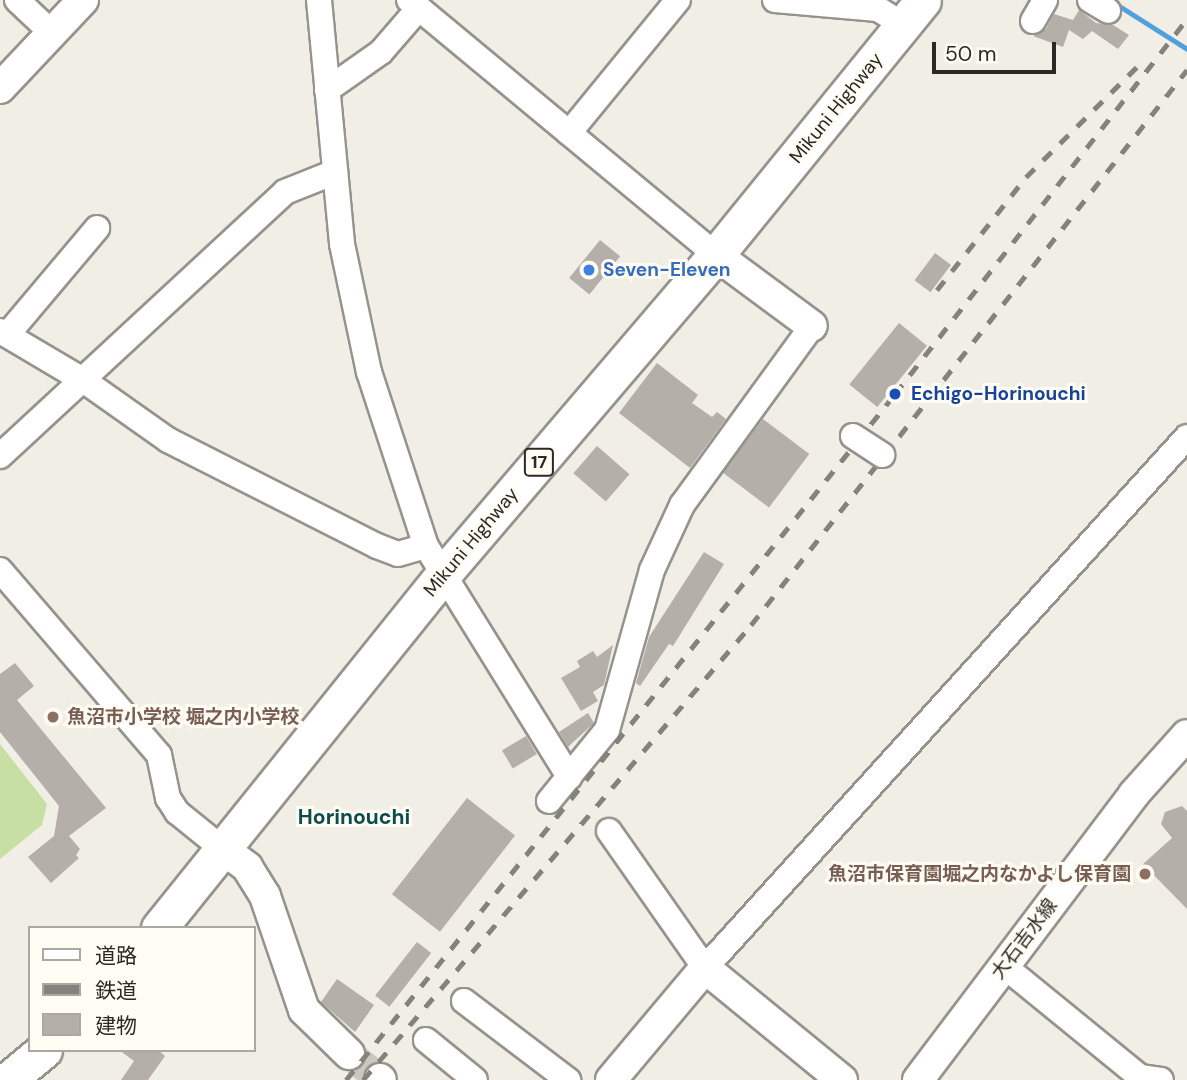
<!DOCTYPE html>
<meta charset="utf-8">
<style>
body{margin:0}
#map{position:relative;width:1187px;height:1080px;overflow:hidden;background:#f1eee6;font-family:"DM Sans","Noto Sans JP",sans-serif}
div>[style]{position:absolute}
.green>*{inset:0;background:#c8dfa4}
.stream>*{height:5px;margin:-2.5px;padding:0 2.5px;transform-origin:2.5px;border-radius:2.5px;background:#4fa0db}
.building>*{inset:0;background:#b4b0a9;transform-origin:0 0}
.major-tunnel>*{height:30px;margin-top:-15px;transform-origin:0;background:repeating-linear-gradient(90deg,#c9c7c0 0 30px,transparent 0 45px)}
.roads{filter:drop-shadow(2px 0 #96938c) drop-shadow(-2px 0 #96938c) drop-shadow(0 2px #96938c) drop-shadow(0 -2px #96938c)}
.minor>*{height:24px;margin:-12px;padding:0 12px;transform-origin:12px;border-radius:12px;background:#fff}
.major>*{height:30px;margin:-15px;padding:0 15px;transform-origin:15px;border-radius:15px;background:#fff}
.highway>*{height:35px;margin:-17.5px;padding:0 17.5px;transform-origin:17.5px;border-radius:17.5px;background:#fff}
.rail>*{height:5px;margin-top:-2.5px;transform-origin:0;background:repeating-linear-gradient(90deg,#84827d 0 12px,transparent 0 24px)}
.bridges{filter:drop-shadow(2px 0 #96938c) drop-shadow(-2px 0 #96938c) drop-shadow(0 2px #96938c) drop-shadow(0 -2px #96938c)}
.minor-bridge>*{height:24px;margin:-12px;padding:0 12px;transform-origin:12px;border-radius:12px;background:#fff}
.dots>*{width:19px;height:19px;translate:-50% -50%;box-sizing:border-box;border:4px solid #fffcf3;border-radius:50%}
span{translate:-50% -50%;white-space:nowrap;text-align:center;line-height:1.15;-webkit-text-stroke:6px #fffcf3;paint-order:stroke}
.shield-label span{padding:2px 5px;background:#fffcf3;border:2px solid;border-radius:5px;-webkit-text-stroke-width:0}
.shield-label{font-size:18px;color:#2a2926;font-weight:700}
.street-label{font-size:19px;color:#2a2926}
.shop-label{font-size:19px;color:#366cbe;font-weight:700}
.left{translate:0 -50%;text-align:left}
.transit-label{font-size:19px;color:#164399;font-weight:700}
.education-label{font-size:19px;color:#785e54;font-weight:700}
.right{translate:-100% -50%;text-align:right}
.neighbourhood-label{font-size:21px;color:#0c4c4f;font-weight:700}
.legend{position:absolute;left:28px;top:926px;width:228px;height:126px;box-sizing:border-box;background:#fffcf3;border:2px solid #aaa8a1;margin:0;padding:9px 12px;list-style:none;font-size:21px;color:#2a2926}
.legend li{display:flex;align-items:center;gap:14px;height:35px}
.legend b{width:35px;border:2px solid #aaa8a1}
.scale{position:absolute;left:932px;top:42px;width:124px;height:32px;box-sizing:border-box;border:4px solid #2a2926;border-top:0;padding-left:9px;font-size:21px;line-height:24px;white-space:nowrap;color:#2a2926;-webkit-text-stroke:5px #fffcf3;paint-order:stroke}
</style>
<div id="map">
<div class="green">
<div style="clip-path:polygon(0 744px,47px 804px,42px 825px,0 859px)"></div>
</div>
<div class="stream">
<div style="left:1116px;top:4px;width:84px;rotate:32.4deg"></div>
</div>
<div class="building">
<div style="clip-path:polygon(1079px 10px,1096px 23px,1113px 25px,1129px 35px,1118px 49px,1092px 31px,1083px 39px,1069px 30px,1063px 47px,1033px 36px,1046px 29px,1054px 14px,1073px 20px)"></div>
<div style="left:600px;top:240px;width:26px;height:49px;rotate:39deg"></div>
<div style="left:935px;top:253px;width:20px;height:34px;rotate:37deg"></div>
<div style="left:899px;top:323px;width:36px;height:79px;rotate:39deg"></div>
<div style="clip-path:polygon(657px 363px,698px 395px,692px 403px,712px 417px,717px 412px,726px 419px,690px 468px,619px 413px)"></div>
<div style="left:763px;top:419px;width:58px;height:67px;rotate:37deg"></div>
<div style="left:597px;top:446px;width:43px;height:36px;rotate:41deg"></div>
<div style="clip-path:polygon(704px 552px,724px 564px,673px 646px,669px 644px,640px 686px,636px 683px,649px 637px)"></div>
<div style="clip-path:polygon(613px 645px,604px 685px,593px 692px,598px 701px,581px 711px,561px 678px,580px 667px,577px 661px,593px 651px,597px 657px)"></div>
<div style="clip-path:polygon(15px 663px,34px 686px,17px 700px,106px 808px,69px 836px,80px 849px,76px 855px,79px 858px,51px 883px,28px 857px,54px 836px,59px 806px,0 732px,0 674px)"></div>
<div style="clip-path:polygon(588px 713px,594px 723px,568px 747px,559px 732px)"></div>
<div style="left:526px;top:736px;width:21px;height:28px;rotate:59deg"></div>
<div style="left:467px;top:798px;width:61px;height:122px;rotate:38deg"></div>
<div style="clip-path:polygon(1182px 806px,1187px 811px,1187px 909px,1143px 864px,1172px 838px,1161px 824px,1165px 812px)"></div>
<div style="left:417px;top:942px;width:18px;height:68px;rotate:38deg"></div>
<div style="clip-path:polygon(337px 979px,374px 1005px,355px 1032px,321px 1002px)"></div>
<div style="clip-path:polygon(119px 1050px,158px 1050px,165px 1056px,148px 1080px,121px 1080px,134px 1061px)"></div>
</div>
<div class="major-tunnel">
<div style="left:349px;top:1054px;width:40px;rotate:39deg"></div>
</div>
<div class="roads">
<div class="minor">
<div style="left:17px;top:0;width:48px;rotate:43.3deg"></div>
<div style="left:319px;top:0;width:245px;rotate:84.6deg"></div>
<div style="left:342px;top:244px;width:131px;rotate:78.1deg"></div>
<div style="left:369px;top:372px;width:183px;rotate:71.9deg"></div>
<div style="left:426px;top:546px;width:272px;rotate:58.2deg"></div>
<div style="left:409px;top:0;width:399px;rotate:39.7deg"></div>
<div style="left:775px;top:0;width:103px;rotate:5deg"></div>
<div style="left:878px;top:9px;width:31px;rotate:32deg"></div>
<div style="left:1090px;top:0;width:21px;rotate:31deg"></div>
<div style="left:1033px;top:21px;width:24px;rotate:-60deg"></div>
<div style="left:327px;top:90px;width:66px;rotate:-35.1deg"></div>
<div style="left:381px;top:52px;width:58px;rotate:-49.2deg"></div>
<div style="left:569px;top:133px;width:172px;rotate:-50.7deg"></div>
<div style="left:0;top:331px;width:96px;rotate:30.6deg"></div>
<div style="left:83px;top:380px;width:104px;rotate:35.2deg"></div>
<div style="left:168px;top:440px;width:234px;rotate:26.9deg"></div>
<div style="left:377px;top:546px;width:22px;rotate:21deg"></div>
<div style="left:398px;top:554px;width:29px;rotate:-16deg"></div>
<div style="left:7px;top:335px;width:140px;rotate:-49.9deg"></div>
<div style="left:0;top:456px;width:388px;rotate:-42.8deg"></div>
<div style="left:285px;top:192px;width:54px;rotate:-21.8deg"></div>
<div style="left:0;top:570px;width:244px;rotate:49.3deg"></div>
<div style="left:159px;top:755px;width:44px;rotate:78.2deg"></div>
<div style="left:168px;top:798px;width:17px;rotate:57deg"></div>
<div style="left:177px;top:812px;width:60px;rotate:39deg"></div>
<div style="left:549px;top:801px;width:92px;rotate:-50.8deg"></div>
<div style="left:607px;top:730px;width:166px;rotate:-74.3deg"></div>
<div style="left:652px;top:570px;width:72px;rotate:-65.2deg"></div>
<div style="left:682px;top:505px;width:221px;rotate:-54deg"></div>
<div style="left:609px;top:831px;width:167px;rotate:55deg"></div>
<div style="left:705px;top:968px;width:717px;rotate:-47.77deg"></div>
<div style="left:1004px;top:966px;width:176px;rotate:39.2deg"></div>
<div style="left:1140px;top:1077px;width:21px;rotate:8deg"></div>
<div style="left:464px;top:1001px;width:131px;rotate:37.2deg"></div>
<div style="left:426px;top:1040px;width:63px;rotate:39.2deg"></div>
</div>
<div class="major">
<div style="left:0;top:88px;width:121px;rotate:-46.7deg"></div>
<div style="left:716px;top:255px;width:119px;rotate:36.5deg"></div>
<div style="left:224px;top:850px;width:29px;rotate:36deg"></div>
<div style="left:247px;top:867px;width:34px;rotate:58deg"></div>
<div style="left:265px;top:896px;width:120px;rotate:71.1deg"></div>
<div style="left:304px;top:1010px;width:63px;rotate:44.4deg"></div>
<div style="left:380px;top:1079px;width:1px;rotate:45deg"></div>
<div style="left:611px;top:1080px;width:146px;rotate:-50deg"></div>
<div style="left:705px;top:968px;width:177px;rotate:39.3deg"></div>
<div style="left:918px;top:1080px;width:358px;rotate:-52.9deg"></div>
<div style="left:1134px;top:794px;width:79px;rotate:-48.1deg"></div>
</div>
<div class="highway">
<div style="left:159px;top:928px;width:457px;rotate:-51.2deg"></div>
<div style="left:445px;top:572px;width:417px;rotate:-49.5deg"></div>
<div style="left:716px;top:255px;width:328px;rotate:-50.9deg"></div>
<div style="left:8px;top:1080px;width:47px;rotate:-39.8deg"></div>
</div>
</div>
<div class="rail">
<div style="left:937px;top:290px;width:144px;rotate:-51.8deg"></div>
<div style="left:1026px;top:177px;width:168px;rotate:-44.8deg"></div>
<div style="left:346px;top:1080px;width:879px;rotate:-51.33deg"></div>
<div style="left:895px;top:394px;width:475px;rotate:-52.1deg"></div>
<div style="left:363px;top:1080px;width:598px;rotate:-49.54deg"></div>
<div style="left:751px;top:625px;width:706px;rotate:-51.85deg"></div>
</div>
<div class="bridges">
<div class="minor-bridge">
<div style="left:853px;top:436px;width:35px;rotate:33deg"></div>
</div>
</div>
<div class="dots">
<div style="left:589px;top:270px;background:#3f7fe0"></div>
<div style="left:895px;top:394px;background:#1a4fb4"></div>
<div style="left:53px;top:717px;background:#8d6e63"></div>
<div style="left:1145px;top:874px;background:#8d6e63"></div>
</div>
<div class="shield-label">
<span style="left:539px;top:462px">17</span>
</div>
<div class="street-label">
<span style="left:836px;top:108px;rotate:-51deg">Mikuni Highway</span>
<span style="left:471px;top:542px;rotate:-50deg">Mikuni Highway</span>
<span style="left:1024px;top:939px;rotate:-53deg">大石吉水線</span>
</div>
<div class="shop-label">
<span class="left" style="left:603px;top:270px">Seven-Eleven</span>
</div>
<div class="transit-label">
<span class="left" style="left:911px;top:394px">Echigo-Horinouchi</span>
</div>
<div class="education-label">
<span class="left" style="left:67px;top:717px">魚沼市小学校 堀之内小学校</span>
<span class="right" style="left:1131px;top:874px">魚沼市保育園堀之内なかよし保育園</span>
</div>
<div class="neighbourhood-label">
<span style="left:354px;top:817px">Horinouchi</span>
</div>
<ul class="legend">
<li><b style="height:9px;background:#fff"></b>道路</li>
<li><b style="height:9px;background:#84827d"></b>鉄道</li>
<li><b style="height:19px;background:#b4b0a9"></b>建物</li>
</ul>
<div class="scale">50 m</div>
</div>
